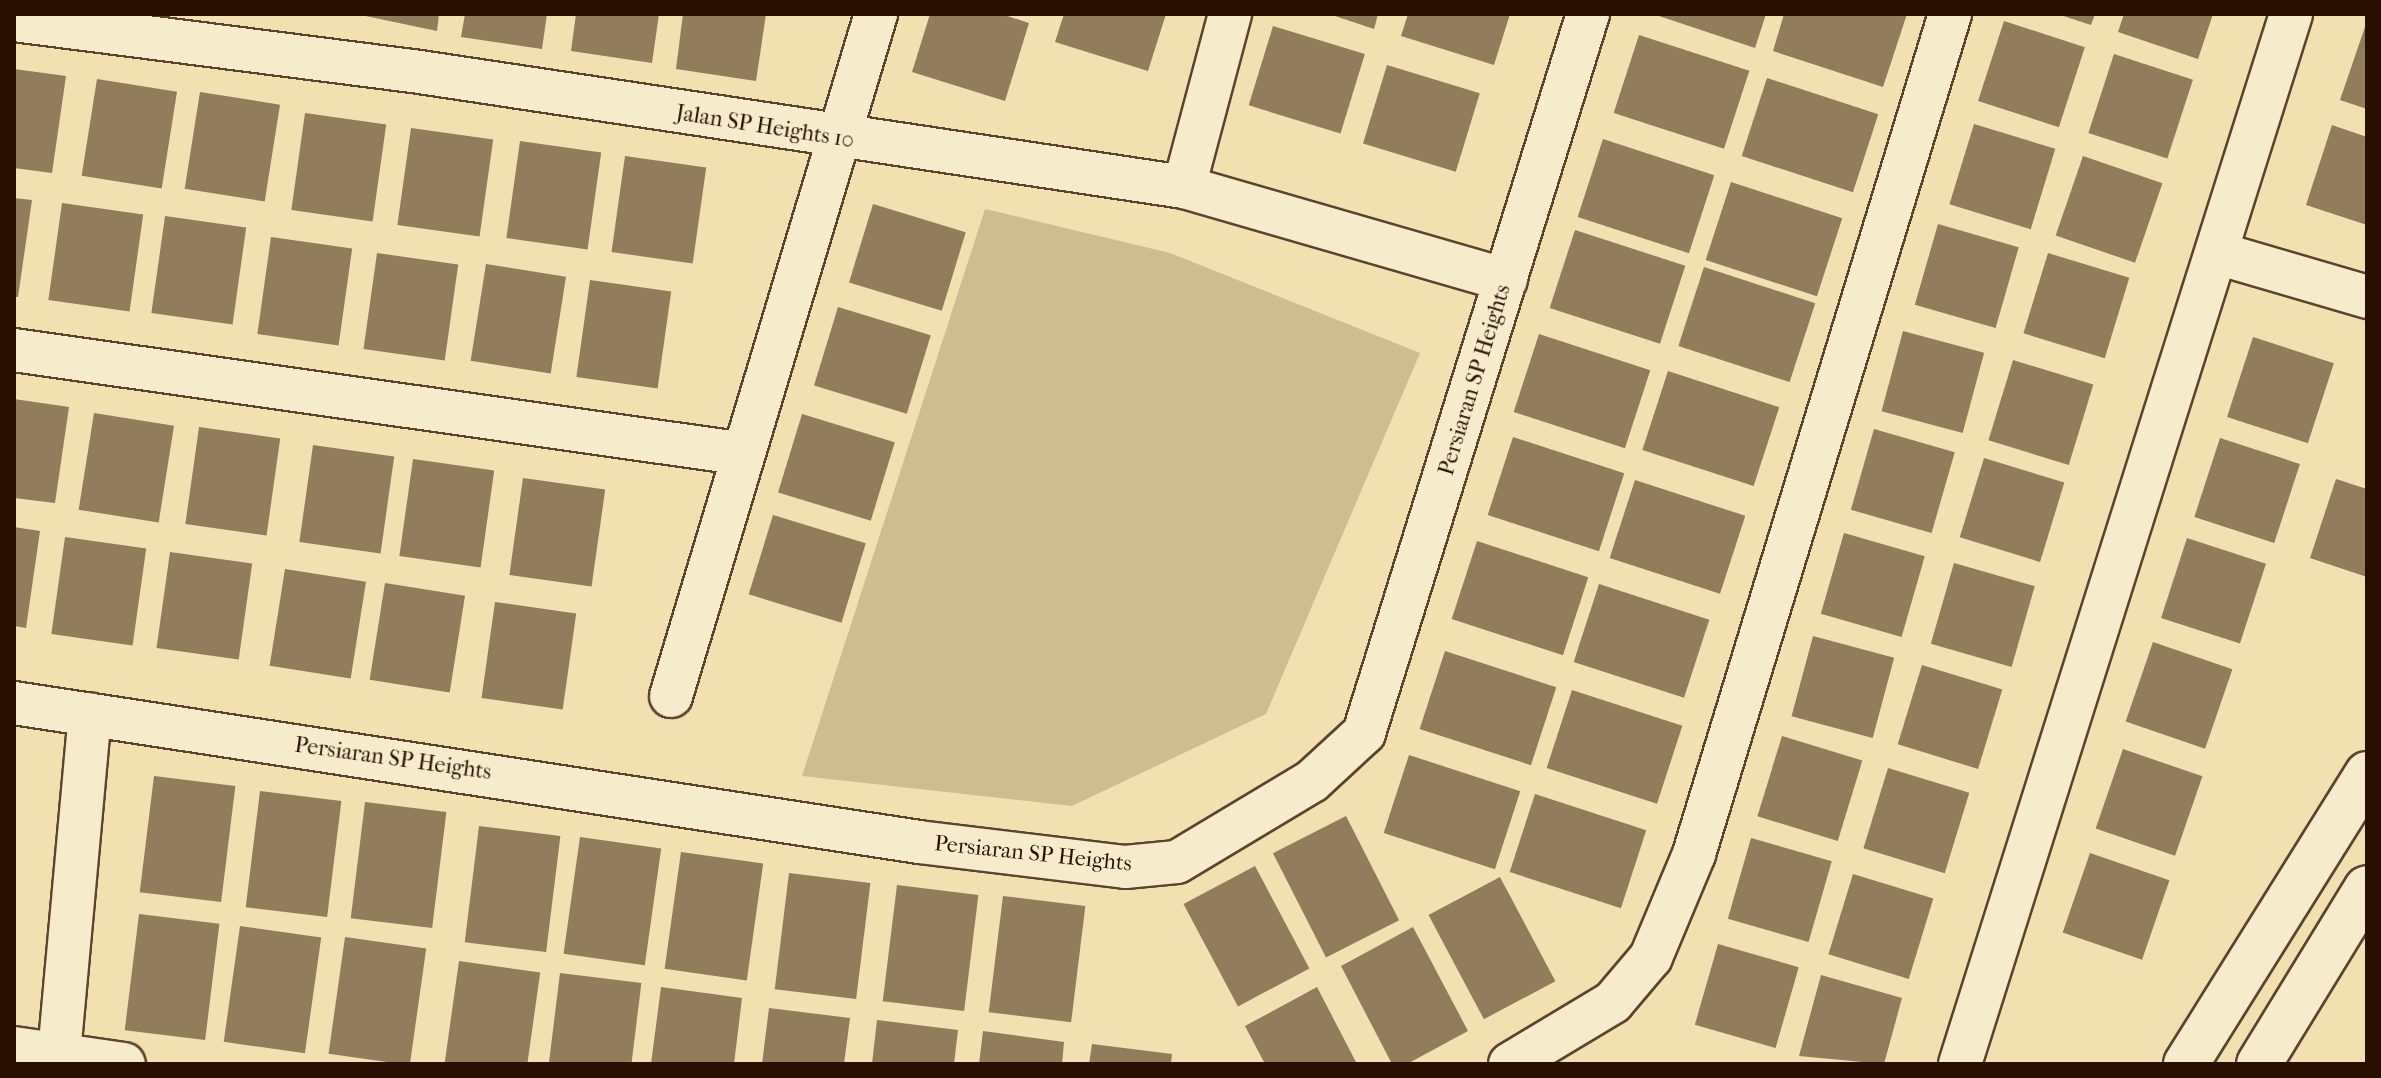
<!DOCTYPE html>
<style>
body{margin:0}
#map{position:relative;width:2381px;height:1078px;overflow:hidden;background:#f1e1b0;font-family:"IM FELL French Canon",serif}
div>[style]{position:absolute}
.green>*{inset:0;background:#cfbd92}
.building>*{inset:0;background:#917c5c;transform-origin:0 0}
.roads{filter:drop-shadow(2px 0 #5b432e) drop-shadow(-2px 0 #5b432e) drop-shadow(0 2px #5b432e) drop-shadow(0 -2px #5b432e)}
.street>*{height:42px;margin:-21px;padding:0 21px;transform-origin:21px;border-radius:21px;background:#f6eccc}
.secondary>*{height:44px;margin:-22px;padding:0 22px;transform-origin:22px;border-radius:22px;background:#f6eccc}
span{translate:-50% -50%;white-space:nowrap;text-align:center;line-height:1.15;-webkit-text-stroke:7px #f6eccc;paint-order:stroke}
.street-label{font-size:22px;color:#290e02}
.frame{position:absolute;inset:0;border:16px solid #290e02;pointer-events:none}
</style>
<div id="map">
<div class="green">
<div style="clip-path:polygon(985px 209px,1170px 253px,1420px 353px,1266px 714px,1072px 806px,802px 776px)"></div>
</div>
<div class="building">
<div style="clip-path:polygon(356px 14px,439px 14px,437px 31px)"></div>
<div style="clip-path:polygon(465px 14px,547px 14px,542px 49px,461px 37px)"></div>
<div style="clip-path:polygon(576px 14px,659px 14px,652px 63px,571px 51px)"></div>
<div style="clip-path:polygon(683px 14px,766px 14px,756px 81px,676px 69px)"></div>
<div style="clip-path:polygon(930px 14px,1001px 14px,1029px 23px,1005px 101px,912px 72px)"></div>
<div style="clip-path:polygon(1064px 14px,1166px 14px,1148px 71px,1055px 42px)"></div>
<div style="clip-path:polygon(1329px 14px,1378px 14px,1374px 29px)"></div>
<div style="clip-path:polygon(1408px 14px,1510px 14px,1494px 65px,1401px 36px)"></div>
<div style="clip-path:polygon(1653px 14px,1766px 14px,1755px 48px)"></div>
<div style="clip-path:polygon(1784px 14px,1907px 14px,1883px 87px,1773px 51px)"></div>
<div style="clip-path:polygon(2057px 14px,2095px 14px,2091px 25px)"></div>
<div style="clip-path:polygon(2124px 14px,2213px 14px,2198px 59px,2118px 32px)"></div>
<div style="left:2004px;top:21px;width:85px;height:84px;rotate:18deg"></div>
<div style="clip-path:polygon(2367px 21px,2367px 109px,2340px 100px)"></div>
<div style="left:1273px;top:26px;width:96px;height:83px;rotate:17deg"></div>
<div style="left:1639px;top:35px;width:116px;height:82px;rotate:18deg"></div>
<div style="left:2114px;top:54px;width:83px;height:83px;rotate:18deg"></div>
<div style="left:1387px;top:65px;width:97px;height:82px;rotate:17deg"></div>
<div style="clip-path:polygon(14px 69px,66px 76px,52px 173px,14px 168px)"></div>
<div style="left:1767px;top:78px;width:117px;height:82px;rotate:18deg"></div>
<div style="left:97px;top:79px;width:81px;height:98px;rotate:9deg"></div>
<div style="left:200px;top:92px;width:81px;height:98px;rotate:9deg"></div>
<div style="left:305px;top:113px;width:82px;height:98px;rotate:8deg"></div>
<div style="left:1974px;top:124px;width:85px;height:84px;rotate:17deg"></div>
<div style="clip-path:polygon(2332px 125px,2367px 137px,2367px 225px,2306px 205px)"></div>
<div style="left:411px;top:128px;width:83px;height:98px;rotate:8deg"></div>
<div style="left:1603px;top:139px;width:117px;height:82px;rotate:18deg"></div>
<div style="left:520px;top:141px;width:82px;height:98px;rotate:8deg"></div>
<div style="left:625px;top:156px;width:82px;height:97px;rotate:8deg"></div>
<div style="left:2083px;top:156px;width:84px;height:84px;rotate:19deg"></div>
<div style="left:1731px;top:182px;width:117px;height:82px;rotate:18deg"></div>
<div style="clip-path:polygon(14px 198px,32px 200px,18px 297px,14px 297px)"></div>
<div style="left:62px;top:203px;width:82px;height:98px;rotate:8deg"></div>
<div style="left:873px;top:204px;width:97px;height:82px;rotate:17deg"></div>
<div style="left:165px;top:216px;width:82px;height:98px;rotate:8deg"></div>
<div style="left:1938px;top:224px;width:84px;height:84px;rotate:16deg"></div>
<div style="left:1575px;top:230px;width:116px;height:82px;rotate:18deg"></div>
<div style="left:271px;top:237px;width:82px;height:98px;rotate:8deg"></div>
<div style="left:377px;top:253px;width:82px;height:97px;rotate:8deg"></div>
<div style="left:2048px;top:253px;width:85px;height:84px;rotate:17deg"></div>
<div style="left:486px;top:264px;width:81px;height:98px;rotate:9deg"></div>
<div style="left:1704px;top:267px;width:117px;height:83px;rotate:18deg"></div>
<div style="left:590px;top:280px;width:82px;height:98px;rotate:8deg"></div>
<div style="left:838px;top:307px;width:97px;height:82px;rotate:17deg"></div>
<div style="left:1903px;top:331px;width:84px;height:83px;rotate:15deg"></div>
<div style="left:1539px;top:334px;width:117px;height:82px;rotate:18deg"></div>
<div style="left:2253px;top:337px;width:85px;height:84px;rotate:18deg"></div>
<div style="left:2013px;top:360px;width:84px;height:84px;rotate:17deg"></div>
<div style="left:1668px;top:371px;width:117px;height:83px;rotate:18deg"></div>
<div style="clip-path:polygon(14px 399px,69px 407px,55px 503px,14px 498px)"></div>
<div style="left:94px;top:413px;width:81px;height:98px;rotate:9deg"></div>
<div style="left:802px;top:414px;width:97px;height:82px;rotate:17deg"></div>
<div style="left:199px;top:427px;width:82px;height:98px;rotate:8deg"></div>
<div style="left:1874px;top:429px;width:84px;height:84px;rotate:16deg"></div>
<div style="left:1513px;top:437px;width:117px;height:82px;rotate:18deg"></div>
<div style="left:2220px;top:438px;width:84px;height:83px;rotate:18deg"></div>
<div style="left:313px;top:445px;width:82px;height:98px;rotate:8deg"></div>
<div style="left:1984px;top:458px;width:84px;height:83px;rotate:17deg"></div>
<div style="left:413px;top:459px;width:82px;height:98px;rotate:8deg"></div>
<div style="left:523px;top:478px;width:83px;height:98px;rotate:8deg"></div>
<div style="clip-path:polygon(2336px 479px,2367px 489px,2367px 577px,2310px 558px)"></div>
<div style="left:1635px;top:480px;width:116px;height:82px;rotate:18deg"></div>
<div style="left:773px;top:515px;width:97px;height:83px;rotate:17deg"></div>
<div style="clip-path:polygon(14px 527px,40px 531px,26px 628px,14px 626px)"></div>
<div style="left:1844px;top:533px;width:84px;height:84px;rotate:16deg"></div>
<div style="left:65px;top:537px;width:82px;height:98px;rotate:8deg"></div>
<div style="left:2187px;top:538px;width:83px;height:84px;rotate:18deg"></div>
<div style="left:1477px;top:541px;width:117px;height:82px;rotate:18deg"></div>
<div style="left:170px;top:552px;width:83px;height:97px;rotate:8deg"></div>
<div style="left:1954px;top:563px;width:84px;height:84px;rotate:16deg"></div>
<div style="left:285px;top:569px;width:82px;height:98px;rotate:9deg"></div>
<div style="left:385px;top:583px;width:81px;height:98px;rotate:9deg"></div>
<div style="left:1599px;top:584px;width:116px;height:82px;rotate:18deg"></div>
<div style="left:495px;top:602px;width:82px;height:97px;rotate:8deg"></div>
<div style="left:1813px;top:636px;width:84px;height:83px;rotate:15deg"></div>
<div style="left:2153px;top:642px;width:84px;height:84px;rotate:19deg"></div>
<div style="left:1445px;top:651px;width:117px;height:82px;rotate:18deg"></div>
<div style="left:1922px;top:665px;width:84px;height:83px;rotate:17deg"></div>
<div style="left:1572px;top:690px;width:116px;height:82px;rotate:18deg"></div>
<div style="left:1782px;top:736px;width:84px;height:84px;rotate:17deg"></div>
<div style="left:2123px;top:749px;width:84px;height:84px;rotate:19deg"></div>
<div style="left:1409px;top:755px;width:117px;height:82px;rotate:18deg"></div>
<div style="left:1888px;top:768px;width:85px;height:84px;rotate:17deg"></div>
<div style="left:154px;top:776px;width:82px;height:117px;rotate:7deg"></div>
<div style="left:260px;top:791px;width:82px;height:117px;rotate:7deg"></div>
<div style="left:1535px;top:794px;width:117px;height:82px;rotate:18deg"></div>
<div style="left:365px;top:802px;width:82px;height:117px;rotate:7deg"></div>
<div style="left:1346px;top:816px;width:117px;height:82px;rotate:63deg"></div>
<div style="left:479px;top:826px;width:82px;height:117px;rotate:7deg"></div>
<div style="left:580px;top:837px;width:82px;height:118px;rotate:8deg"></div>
<div style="left:1751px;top:838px;width:84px;height:84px;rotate:16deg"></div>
<div style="left:681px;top:852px;width:83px;height:118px;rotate:8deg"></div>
<div style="left:2090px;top:853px;width:84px;height:84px;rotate:19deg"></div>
<div style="left:1255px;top:866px;width:116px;height:81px;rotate:62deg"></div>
<div style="left:789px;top:873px;width:82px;height:117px;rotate:7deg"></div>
<div style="left:1853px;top:874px;width:84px;height:84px;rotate:17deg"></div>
<div style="left:1500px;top:877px;width:118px;height:81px;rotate:62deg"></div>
<div style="left:897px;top:885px;width:82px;height:117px;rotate:7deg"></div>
<div style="left:1003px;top:896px;width:83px;height:117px;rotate:7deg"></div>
<div style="left:139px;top:914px;width:81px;height:117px;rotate:7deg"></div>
<div style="left:240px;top:926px;width:82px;height:117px;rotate:8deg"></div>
<div style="clip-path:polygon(1413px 927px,1468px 1031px,1407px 1064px,1392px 1064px,1341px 966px)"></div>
<div style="left:345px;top:937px;width:82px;height:118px;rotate:8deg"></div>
<div style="left:1718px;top:944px;width:84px;height:84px;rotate:16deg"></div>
<div style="left:459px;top:961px;width:82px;height:104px;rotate:8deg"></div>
<div style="left:560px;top:973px;width:82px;height:92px;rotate:7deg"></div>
<div style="clip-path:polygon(1821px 975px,1902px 998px,1884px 1064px,1799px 1056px)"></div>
<div style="clip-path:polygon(661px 987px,742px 998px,734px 1064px,651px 1064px)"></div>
<div style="clip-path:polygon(1317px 987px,1357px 1064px,1265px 1064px,1245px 1026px)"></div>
<div style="clip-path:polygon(769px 1008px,850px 1018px,844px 1064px,762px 1064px)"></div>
<div style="clip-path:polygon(877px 1020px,958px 1030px,954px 1064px,872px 1064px)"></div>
<div style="clip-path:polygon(983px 1031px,1064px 1042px,1062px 1064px,979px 1064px)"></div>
<div style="clip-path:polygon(1092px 1044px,1172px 1054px,1171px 1064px,1089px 1064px)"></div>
</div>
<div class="roads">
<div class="street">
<div style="left:14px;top:20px;width:402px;rotate:7.3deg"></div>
<div style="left:413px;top:71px;width:780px;rotate:8.56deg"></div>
<div style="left:1184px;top:187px;width:335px;rotate:16.1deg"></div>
<div style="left:1184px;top:187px;width:179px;rotate:-75.1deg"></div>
<div style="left:2217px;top:253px;width:156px;rotate:16.3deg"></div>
<div style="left:14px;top:350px;width:731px;rotate:8.1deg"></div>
<div style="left:671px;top:696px;width:712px;rotate:-73.27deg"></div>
<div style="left:14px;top:703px;width:916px;rotate:8.73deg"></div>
<div style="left:919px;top:842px;width:208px;rotate:6.9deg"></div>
<div style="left:1125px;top:867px;width:52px;rotate:-5.5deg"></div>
<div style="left:1177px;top:862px;width:157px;rotate:-31deg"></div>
<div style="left:1312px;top:781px;width:71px;rotate:-42.7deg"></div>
<div style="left:1364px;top:733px;width:753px;rotate:-72.7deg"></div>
<div style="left:14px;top:1048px;width:111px;rotate:8.3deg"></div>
<div style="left:59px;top:1054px;width:341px;rotate:-84.8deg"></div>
<div style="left:1510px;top:1064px;width:120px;rotate:-31deg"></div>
<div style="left:1613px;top:1002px;width:59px;rotate:-49.8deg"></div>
<div style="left:1651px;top:957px;width:112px;rotate:-67.3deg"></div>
<div style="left:1694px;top:854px;width:878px;rotate:-73.05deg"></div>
<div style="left:1960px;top:1064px;width:1101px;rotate:-72.5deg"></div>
</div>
<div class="secondary">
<div style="left:2186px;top:1064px;width:342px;rotate:-58deg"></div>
<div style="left:2259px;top:1064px;width:206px;rotate:-58.5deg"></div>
</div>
</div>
<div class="street-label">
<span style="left:765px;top:127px;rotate:9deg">Jalan SP Heights 10</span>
<span style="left:1475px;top:380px;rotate:-73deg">Persiaran SP Heights</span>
<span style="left:393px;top:759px;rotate:8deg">Persiaran SP Heights</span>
<span style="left:1033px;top:854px;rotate:6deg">Persiaran SP Heights</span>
</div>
<div class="frame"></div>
</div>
